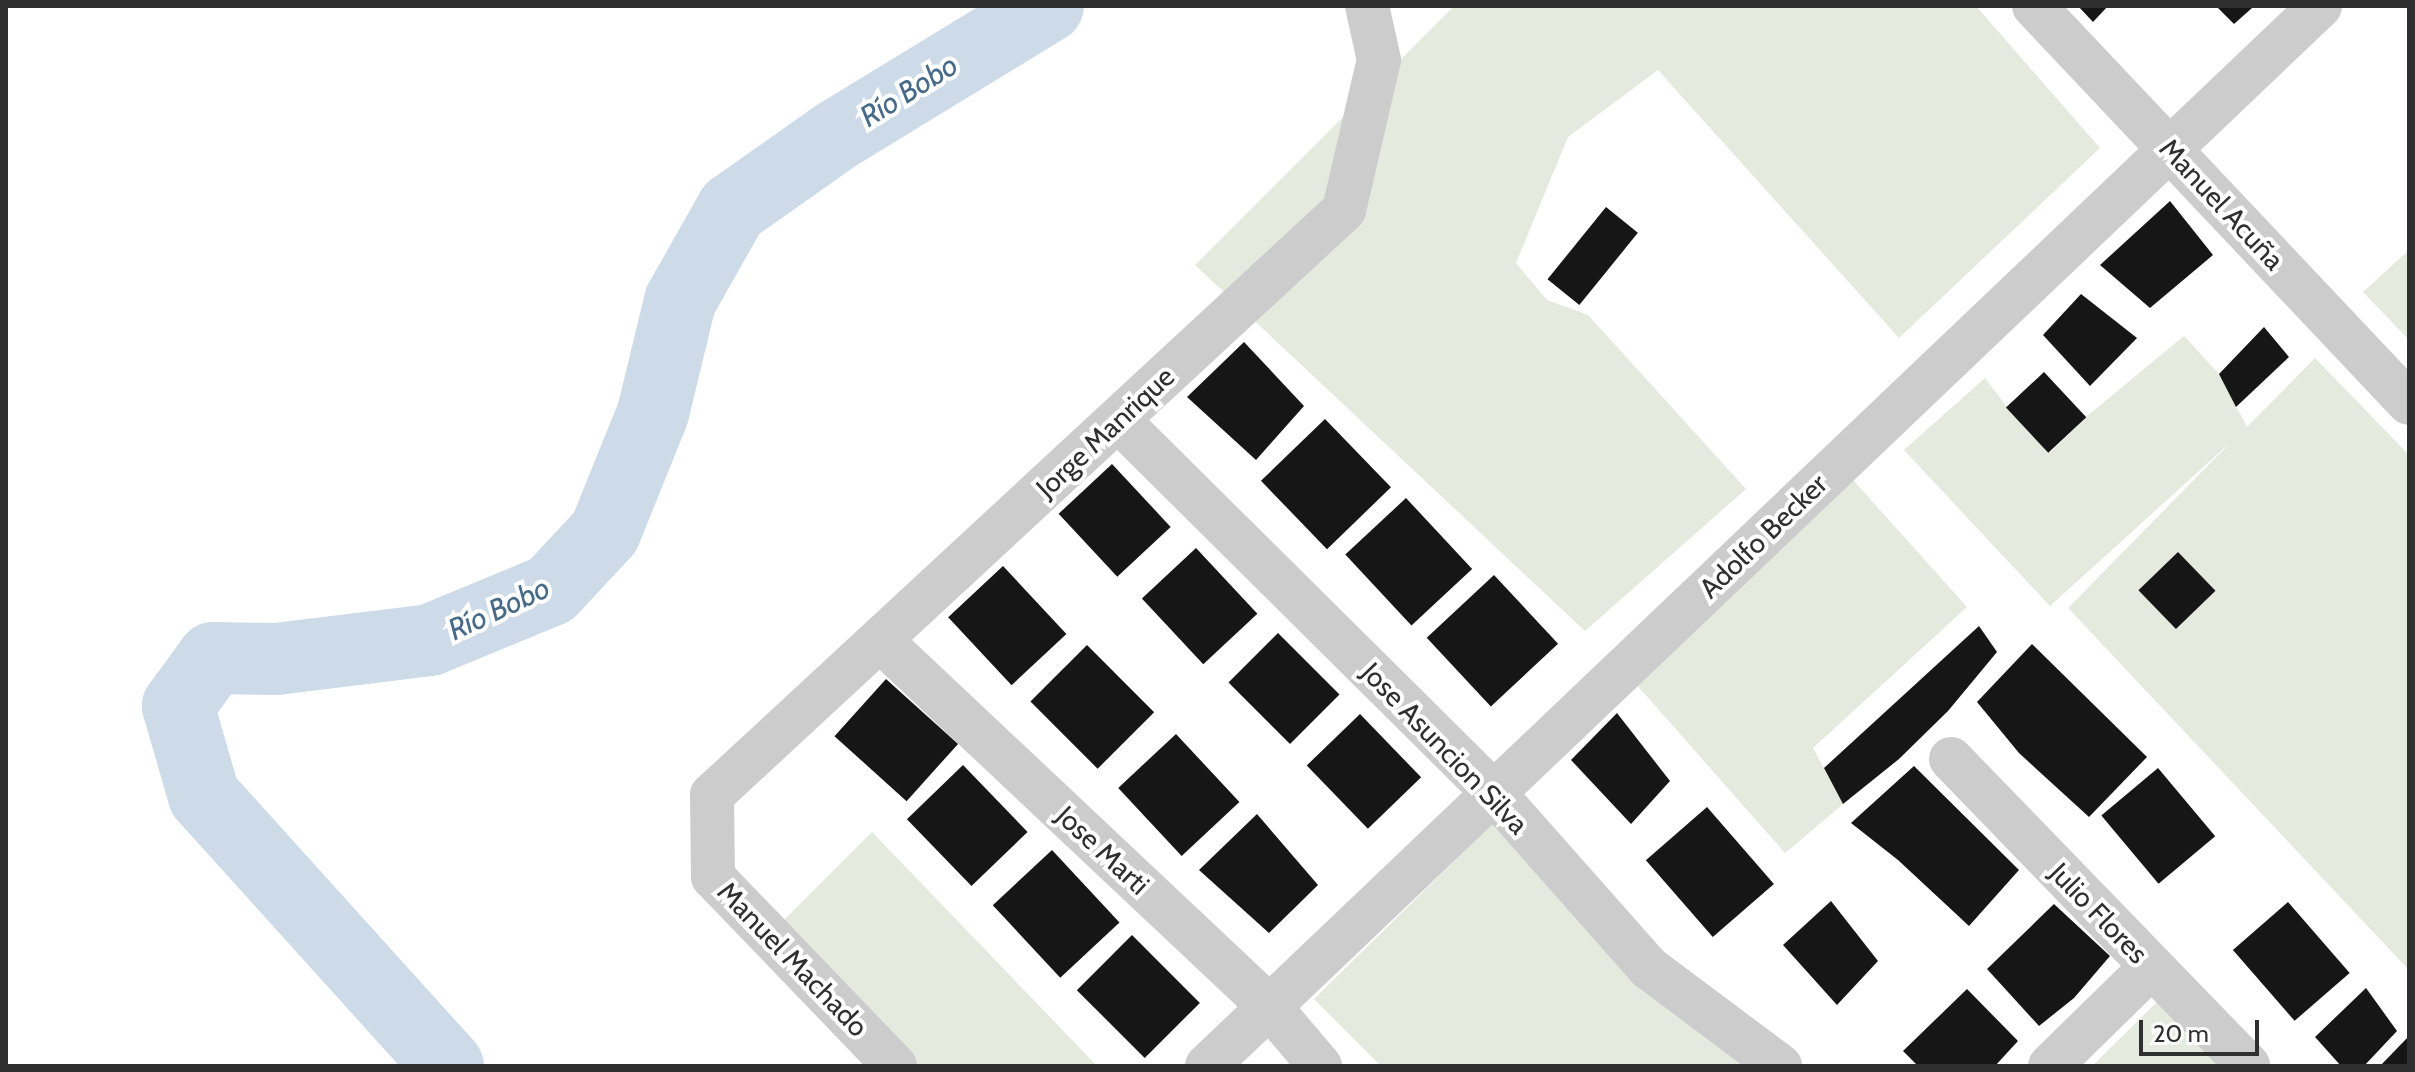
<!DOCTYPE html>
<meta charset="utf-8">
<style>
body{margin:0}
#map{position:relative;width:2415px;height:1072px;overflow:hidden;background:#fff;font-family:Cabin,sans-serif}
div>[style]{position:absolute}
.green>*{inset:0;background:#e4eade}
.river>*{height:72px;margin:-36px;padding:0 36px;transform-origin:36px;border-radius:36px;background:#cddbe8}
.building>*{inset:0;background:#161616;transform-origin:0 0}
.minor>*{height:44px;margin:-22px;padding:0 22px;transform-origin:22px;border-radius:22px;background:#ccc}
span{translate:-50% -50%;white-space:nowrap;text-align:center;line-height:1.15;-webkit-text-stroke:8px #fff;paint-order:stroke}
.street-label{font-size:28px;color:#2f2f2f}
.water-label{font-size:30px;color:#466a87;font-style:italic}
.frame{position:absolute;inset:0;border:8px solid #2f2f2f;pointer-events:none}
.scale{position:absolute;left:2139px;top:1020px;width:120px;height:36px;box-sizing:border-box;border:4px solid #2f2f2f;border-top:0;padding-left:10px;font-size:24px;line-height:28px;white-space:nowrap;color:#2f2f2f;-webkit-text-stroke:6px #fff;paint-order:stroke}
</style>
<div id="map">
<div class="green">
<div style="clip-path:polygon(1454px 6px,1976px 6px,2100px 148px,1899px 338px,1658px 70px,1568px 137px,1516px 263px,1547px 300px,1588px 315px,1746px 489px,1585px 631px,1195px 265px)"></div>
<div style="clip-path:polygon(2409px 250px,2409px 340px,2363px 292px)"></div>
<div style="clip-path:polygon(2184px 336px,2219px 374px,2247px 427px,2315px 358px,2409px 455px,2409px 970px,2068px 608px,2231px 442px,2050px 606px,1904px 450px,1985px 378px,2011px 412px,2051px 452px,2086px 417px)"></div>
<div style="clip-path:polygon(1853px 480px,1967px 607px,1813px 748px,1843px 804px,1785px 853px,1636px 684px)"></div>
<div style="clip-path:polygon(1493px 823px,1747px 1066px,1381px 1066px,1314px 999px)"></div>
<div style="clip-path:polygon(872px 832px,1097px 1066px,909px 1066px,775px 929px)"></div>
<div style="clip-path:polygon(2160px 999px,2222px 1066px,2092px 1066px)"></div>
</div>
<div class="river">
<div style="left:448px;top:1066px;width:364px;rotate:-132.1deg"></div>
<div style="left:204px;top:796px;width:94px;rotate:-106.1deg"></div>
<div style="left:178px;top:706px;width:59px;rotate:-53.9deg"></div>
<div style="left:213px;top:658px;width:63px;rotate:0.9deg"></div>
<div style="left:276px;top:659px;width:155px;rotate:-7deg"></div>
<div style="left:430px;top:640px;width:131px;rotate:-22.5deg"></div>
<div style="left:551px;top:590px;width:79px;rotate:-47deg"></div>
<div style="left:605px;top:532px;width:128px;rotate:-68deg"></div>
<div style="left:653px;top:413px;width:115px;rotate:-76.4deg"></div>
<div style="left:680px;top:301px;width:106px;rotate:-60.5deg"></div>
<div style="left:732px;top:209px;width:128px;rotate:-35.2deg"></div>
<div style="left:837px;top:135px;width:247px;rotate:-31.4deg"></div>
</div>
<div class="building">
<div style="clip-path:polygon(2078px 6px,2108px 6px,2093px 22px)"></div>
<div style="clip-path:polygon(2216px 6px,2250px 6px,2252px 8px,2234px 24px)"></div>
<div style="clip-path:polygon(2170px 201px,2213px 255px,2150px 308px,2100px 265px)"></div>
<div style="left:1606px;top:207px;width:41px;height:93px;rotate:39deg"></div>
<div style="clip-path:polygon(2081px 294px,2137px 338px,2090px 386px,2043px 335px)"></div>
<div style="clip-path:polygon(2264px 327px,2289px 357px,2236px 407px,2219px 374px)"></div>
<div style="clip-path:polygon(1244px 342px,1304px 406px,1256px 460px,1187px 397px)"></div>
<div style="left:2044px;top:372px;width:62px;height:52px;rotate:47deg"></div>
<div style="left:1325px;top:419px;width:95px;height:89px;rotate:46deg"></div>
<div style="left:1112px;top:464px;width:86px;height:73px;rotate:47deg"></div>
<div style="left:1406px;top:498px;width:97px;height:83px;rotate:47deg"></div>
<div style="left:1196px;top:548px;width:90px;height:74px;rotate:47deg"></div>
<div style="left:2178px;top:552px;width:54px;height:55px;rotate:46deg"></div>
<div style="left:1003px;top:566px;width:93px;height:75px;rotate:47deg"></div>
<div style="left:1494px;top:575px;width:94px;height:92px;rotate:47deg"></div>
<div style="clip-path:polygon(1979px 626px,1997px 652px,1948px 711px,1899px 759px,1843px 804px,1824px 768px)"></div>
<div style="left:1278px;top:633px;width:87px;height:70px;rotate:45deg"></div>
<div style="clip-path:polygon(2032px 644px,2147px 757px,2089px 817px,2019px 753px,1977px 702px)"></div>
<div style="left:1087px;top:645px;width:95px;height:80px;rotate:45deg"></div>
<div style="left:886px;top:679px;width:97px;height:77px;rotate:42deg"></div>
<div style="clip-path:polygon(1617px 713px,1670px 781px,1631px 824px,1571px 760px)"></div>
<div style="left:1360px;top:714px;width:88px;height:74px;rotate:46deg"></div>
<div style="left:1176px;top:734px;width:93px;height:79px;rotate:47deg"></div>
<div style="left:963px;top:765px;width:93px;height:78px;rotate:46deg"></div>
<div style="clip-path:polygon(1914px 766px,2019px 870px,1969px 926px,1898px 860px,1851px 823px)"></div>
<div style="left:2158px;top:768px;width:89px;height:74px;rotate:50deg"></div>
<div style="left:1707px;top:807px;width:102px;height:81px;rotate:49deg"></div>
<div style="clip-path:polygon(1257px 814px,1318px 885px,1269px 933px,1199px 870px)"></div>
<div style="left:1052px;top:850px;width:99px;height:81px;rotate:47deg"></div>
<div style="clip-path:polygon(1831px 901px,1878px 961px,1837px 1005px,1783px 945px)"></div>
<div style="left:2288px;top:902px;width:94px;height:73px;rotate:49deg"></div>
<div style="clip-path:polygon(2054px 904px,2110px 956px,2074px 998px,2039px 1026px,1987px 969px)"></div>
<div style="left:1132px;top:935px;width:96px;height:78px;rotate:45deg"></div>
<div style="clip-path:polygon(2366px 988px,2397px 1031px,2364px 1066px,2341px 1066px,2315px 1037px)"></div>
<div style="clip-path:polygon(1967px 989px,2018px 1041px,1995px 1066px,1918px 1066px,1903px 1051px)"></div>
<div style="clip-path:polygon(2409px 1036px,2409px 1066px,2380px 1066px)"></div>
</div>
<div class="minor">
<div style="left:2034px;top:6px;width:546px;rotate:46.63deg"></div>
<div style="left:1118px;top:420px;width:530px;rotate:44.77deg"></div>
<div style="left:1494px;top:793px;width:234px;rotate:48.5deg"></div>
<div style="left:1649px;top:968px;width:164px;rotate:36.8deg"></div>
<div style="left:880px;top:640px;width:534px;rotate:43.26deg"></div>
<div style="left:1269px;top:1006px;width:79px;rotate:49.6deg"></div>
<div style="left:1951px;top:759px;width:427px;rotate:45.9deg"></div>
<div style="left:895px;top:1066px;width:262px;rotate:-133.9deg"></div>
<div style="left:713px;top:877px;width:82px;rotate:-90.7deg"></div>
<div style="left:712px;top:795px;width:861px;rotate:-42.79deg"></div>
<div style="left:1344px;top:210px;width:154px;rotate:-76.9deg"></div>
<div style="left:1379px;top:60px;width:55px;rotate:-102.5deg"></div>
<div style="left:1207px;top:1066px;width:1537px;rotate:-43.6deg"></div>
<div style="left:2050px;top:1066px;width:141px;rotate:-44.4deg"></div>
</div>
<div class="street-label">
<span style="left:2222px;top:204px;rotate:47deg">Manuel Acuña</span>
<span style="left:1105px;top:432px;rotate:-43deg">Jorge Manrique</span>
<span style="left:1763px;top:536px;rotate:-44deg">Adolfo Becker</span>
<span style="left:1445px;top:748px;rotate:46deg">Jose Asuncion Silva</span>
<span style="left:1103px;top:850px;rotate:43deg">Jose Marti</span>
<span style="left:2099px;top:913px;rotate:46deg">Julio Flores</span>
<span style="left:793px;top:959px;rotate:46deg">Manuel Machado</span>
</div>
<div class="water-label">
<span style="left:909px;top:91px;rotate:-32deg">Río Bobo</span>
<span style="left:499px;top:609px;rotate:-25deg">Río Bobo</span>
</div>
<div class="frame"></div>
<div class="scale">20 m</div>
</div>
